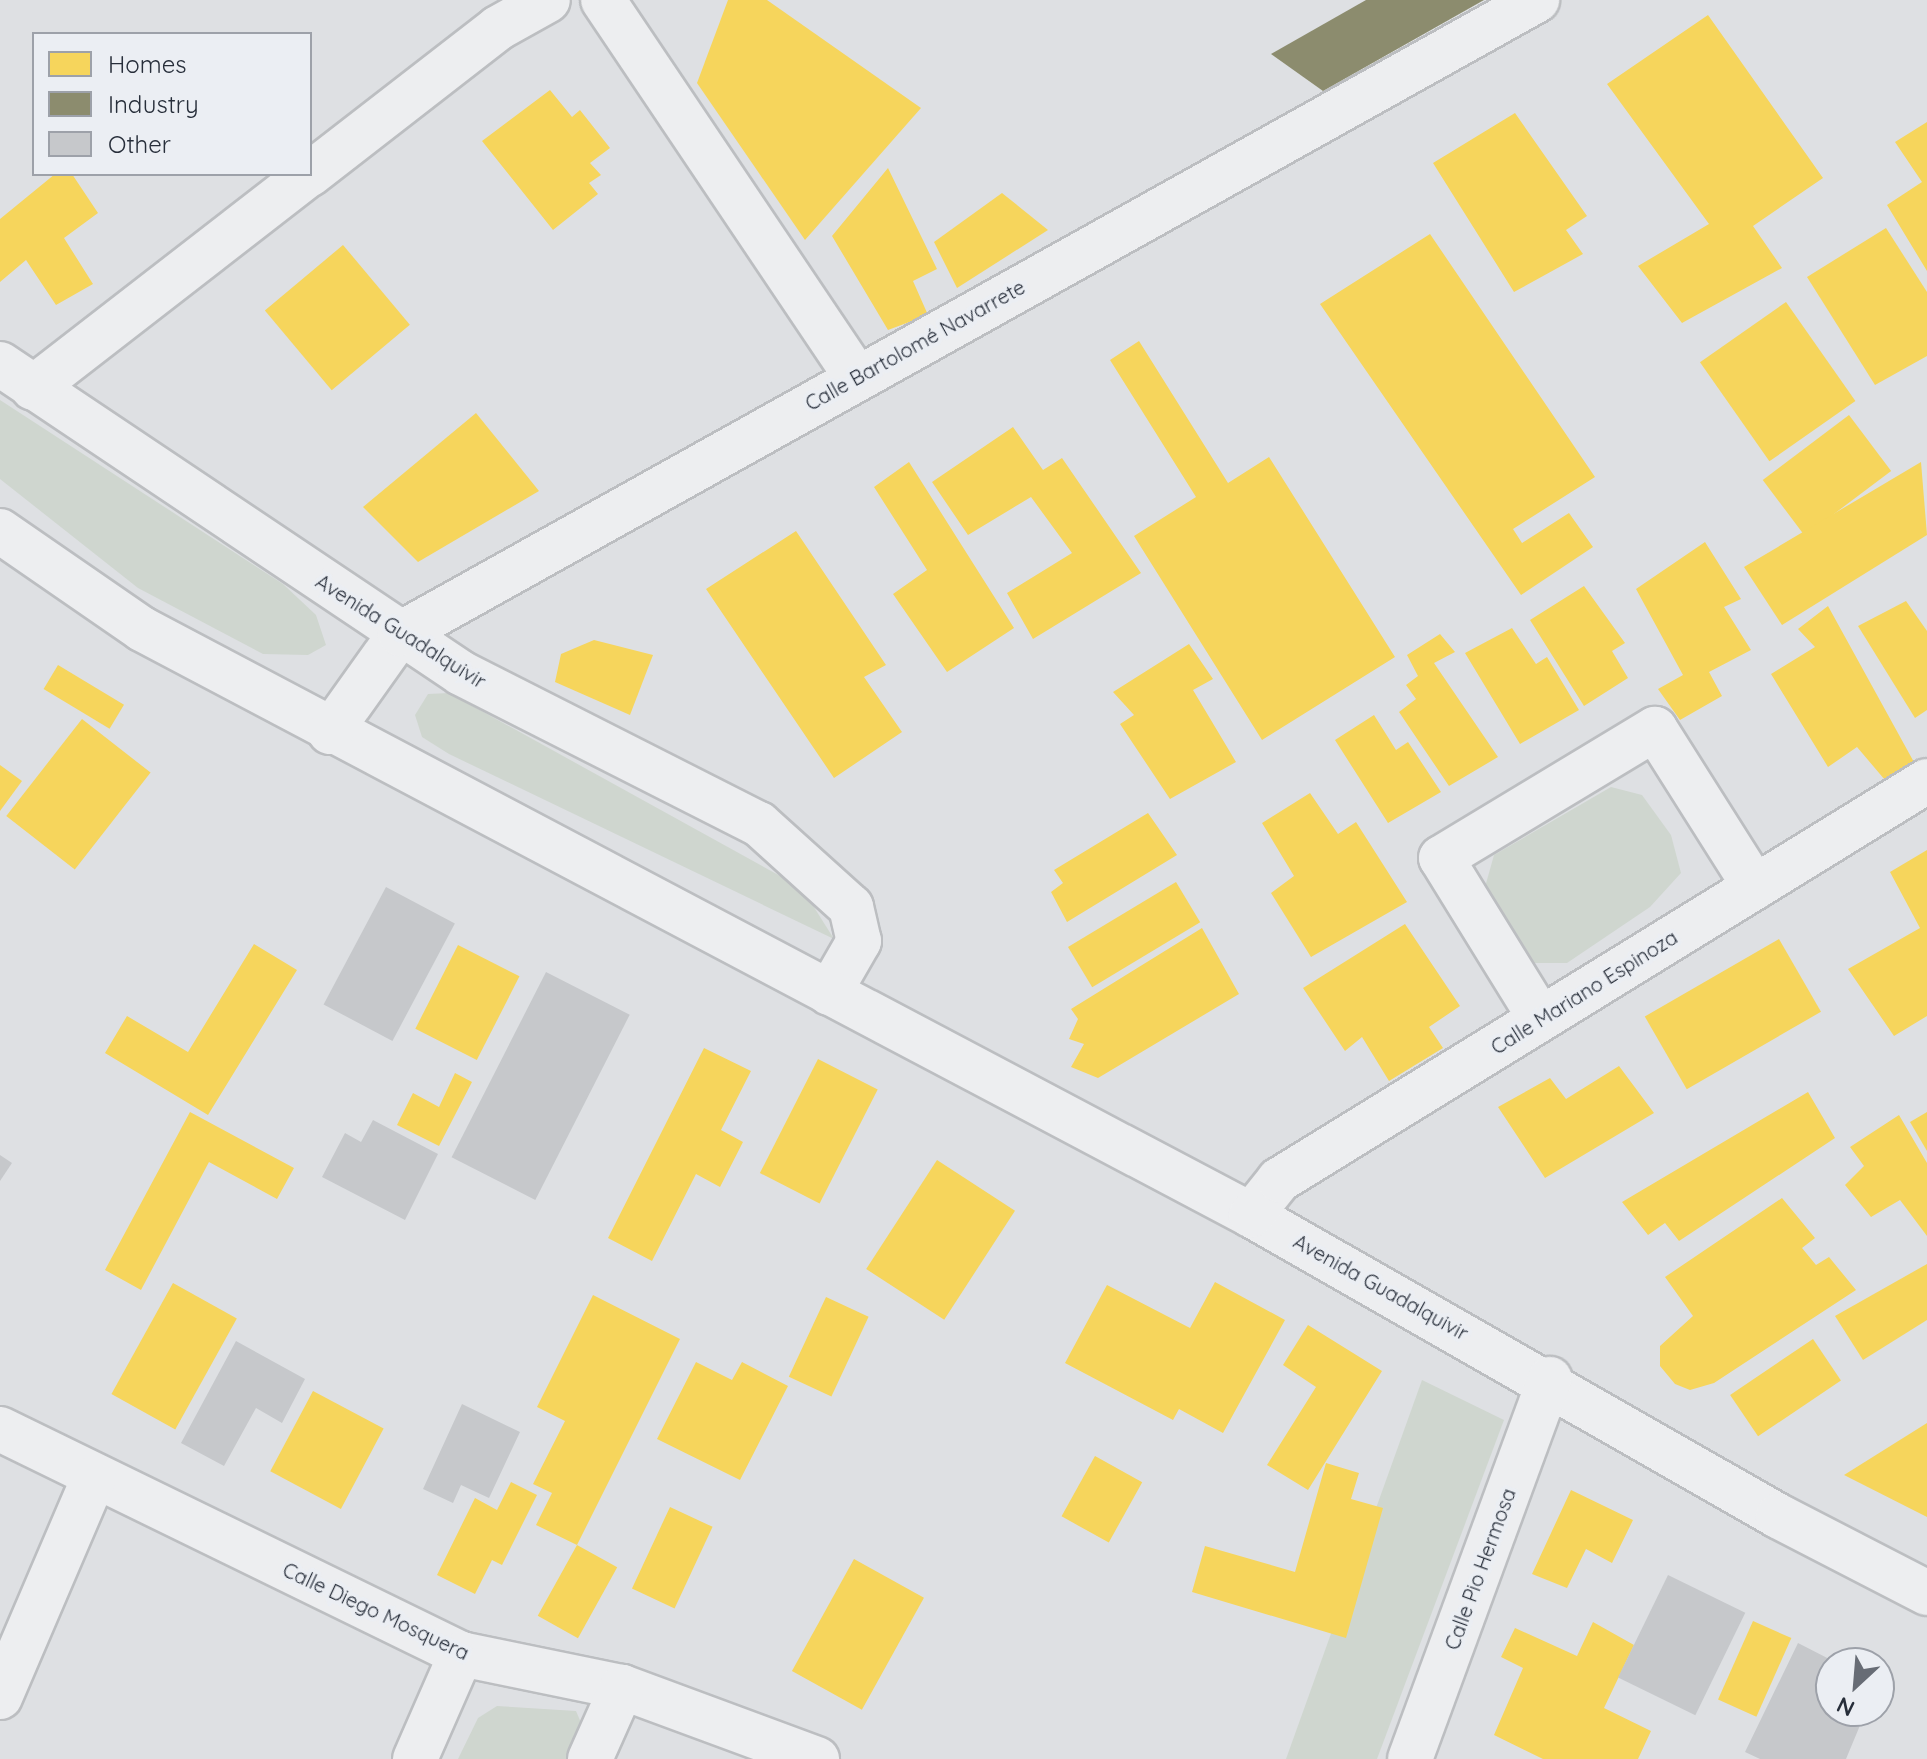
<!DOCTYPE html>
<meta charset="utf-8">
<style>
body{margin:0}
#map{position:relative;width:1927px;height:1759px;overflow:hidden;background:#dee0e3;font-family:Quicksand,sans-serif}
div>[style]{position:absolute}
.green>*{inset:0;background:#cfd6cf}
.homes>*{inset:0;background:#f6d55c;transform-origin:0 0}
.industry>*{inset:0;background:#8c8c6e}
.building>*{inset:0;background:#c6c8cb;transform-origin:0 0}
.roads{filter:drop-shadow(2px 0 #bcbec1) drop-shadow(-2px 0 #bcbec1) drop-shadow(0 2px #bcbec1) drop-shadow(0 -2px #bcbec1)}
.minor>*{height:44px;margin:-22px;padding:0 22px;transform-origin:22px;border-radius:22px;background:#edeef0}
span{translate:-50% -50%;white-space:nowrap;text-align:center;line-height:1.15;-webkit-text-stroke:8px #ebeef3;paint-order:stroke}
.street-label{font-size:20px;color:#272e3a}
.legend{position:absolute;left:32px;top:32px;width:280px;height:144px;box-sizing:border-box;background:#ebeef3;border:2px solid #9da1a9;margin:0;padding:10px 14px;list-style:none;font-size:24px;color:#272e3a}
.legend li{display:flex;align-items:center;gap:16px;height:40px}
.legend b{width:40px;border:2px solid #9da1a9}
.north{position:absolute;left:1815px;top:1647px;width:80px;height:80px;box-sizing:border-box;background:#ebeef3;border:2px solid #9da1a9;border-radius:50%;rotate:206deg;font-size:22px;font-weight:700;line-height:32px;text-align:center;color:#272e3a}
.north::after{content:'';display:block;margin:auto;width:28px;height:36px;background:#676c75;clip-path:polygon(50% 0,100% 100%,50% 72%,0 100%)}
</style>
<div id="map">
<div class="green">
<div style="clip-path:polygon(0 400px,283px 584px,316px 615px,326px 645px,308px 655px,263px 654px,138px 588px,0 479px)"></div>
<div style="clip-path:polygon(449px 693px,802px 888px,834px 939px,449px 754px,422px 737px,415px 715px,428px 694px)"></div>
<div style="clip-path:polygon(1611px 787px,1642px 795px,1671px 835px,1681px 873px,1650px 907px,1567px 963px,1534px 963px,1492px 917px,1485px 887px,1494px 855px)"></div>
<div style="clip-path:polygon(1422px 1380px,1504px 1420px,1377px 1759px,1286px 1759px)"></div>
<div style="clip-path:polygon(497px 1706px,576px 1711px,585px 1732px,573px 1759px,458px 1759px,478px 1718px)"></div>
</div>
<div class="homes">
<div style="clip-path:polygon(728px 0,767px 0,921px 108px,805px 240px,697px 83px)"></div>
<div style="clip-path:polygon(1708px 15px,1823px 178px,1753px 226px,1782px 268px,1682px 323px,1638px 266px,1709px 224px,1607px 84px)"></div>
<div style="clip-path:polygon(550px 90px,572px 117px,580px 110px,610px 148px,590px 163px,601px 175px,589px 183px,598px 194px,553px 230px,482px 141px)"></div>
<div style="clip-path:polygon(1515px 113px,1587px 216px,1566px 230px,1583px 254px,1514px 292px,1433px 163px)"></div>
<div style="clip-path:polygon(1927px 122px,1927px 271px,1887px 205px,1922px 182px,1895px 142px)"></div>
<div style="clip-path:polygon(888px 168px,937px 269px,913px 281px,928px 315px,888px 330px,832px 236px)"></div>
<div style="clip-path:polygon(55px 174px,72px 174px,98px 213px,64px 238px,93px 284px,56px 305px,26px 260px,0 282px,0 219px)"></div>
<div style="clip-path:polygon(1002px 193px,1048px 230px,957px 288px,934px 242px)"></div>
<div style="clip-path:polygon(1886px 228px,1927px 292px,1927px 356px,1875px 385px,1807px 277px)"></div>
<div style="clip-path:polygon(1430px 234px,1595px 477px,1513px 529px,1522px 543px,1569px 513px,1593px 547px,1521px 595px,1320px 304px)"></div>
<div style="left:343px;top:245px;width:104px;height:102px;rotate:50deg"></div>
<div style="left:1786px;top:302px;width:121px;height:105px;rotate:55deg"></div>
<div style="clip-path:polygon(1139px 341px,1228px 483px,1269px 457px,1395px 657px,1262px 740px,1134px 536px,1196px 497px,1110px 360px)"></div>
<div style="clip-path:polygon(476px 413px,539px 491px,418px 562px,363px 507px)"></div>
<div style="left:1849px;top:415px;width:70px;height:108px;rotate:53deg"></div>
<div style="clip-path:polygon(1013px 427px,1043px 470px,1062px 458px,1141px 573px,1033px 639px,1007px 593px,1072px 553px,1031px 497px,968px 535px,932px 482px)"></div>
<div style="clip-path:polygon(909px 462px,1014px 628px,947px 672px,893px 594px,927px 570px,874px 487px)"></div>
<div style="clip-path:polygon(1921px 462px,1927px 535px,1782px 625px,1744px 567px)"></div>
<div style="clip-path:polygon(796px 531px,886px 665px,864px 677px,902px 732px,834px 778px,706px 589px)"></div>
<div style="clip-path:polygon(1705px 542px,1741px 599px,1724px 607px,1751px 650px,1709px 672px,1722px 696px,1680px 720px,1658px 689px,1683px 675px,1636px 589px)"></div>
<div style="clip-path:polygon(1584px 586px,1625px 643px,1612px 651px,1628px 678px,1584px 706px,1530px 620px)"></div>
<div style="clip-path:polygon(1906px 601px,1927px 631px,1927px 710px,1915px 718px,1858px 626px)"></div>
<div style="clip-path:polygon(1828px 606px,1915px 764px,1885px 780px,1857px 747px,1828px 767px,1771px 674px,1815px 647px,1798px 629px)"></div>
<div style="clip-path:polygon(1512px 628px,1536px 664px,1547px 657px,1579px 710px,1520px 744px,1465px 653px)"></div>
<div style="clip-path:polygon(1440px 634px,1455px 652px,1434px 663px,1498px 757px,1449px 786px,1399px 712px,1416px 699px,1406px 685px,1418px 676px,1407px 655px)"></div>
<div style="clip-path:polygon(594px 640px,653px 655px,630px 715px,555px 682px,561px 654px)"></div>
<div style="clip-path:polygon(1189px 644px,1213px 679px,1193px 690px,1236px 762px,1170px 799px,1120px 724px,1134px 715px,1113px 692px)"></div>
<div style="left:58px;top:665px;width:77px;height:28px;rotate:31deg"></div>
<div style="clip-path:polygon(1374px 715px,1396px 750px,1408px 742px,1441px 792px,1388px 823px,1335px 740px)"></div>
<div style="left:82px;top:719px;width:87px;height:123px;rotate:38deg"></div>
<div style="clip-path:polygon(0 765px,22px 781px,0 811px)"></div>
<div style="clip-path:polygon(1310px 793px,1338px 834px,1356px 822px,1407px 902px,1311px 957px,1271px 893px,1294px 876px,1262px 823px)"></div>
<div style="clip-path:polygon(1148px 813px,1177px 855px,1067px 922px,1051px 892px,1063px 883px,1054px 870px)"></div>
<div style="clip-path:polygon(1927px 850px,1927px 1016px,1894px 1036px,1848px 969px,1920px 928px,1890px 872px)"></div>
<div style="left:1176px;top:882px;width:47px;height:126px;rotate:59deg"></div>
<div style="clip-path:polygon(1405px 924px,1460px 1006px,1429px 1027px,1443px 1048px,1389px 1081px,1362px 1037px,1345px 1051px,1303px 988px)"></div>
<div style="clip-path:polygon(1202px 928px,1239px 994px,1098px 1078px,1071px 1067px,1084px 1044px,1069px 1039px,1078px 1019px,1071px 1009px)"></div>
<div style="left:1779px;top:939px;width:84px;height:155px;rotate:60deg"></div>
<div style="clip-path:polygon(254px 944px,297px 970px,208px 1115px,105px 1053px,127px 1016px,188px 1052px)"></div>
<div style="left:458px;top:945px;width:69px;height:94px;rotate:27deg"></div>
<div style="clip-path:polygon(704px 1048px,751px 1071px,721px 1130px,743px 1142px,720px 1187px,696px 1174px,652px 1261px,608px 1238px)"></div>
<div style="left:818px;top:1059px;width:67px;height:128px;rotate:27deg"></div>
<div style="clip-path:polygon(1619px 1066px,1654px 1113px,1545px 1178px,1498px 1107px,1550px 1078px,1566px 1099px)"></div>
<div style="clip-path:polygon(455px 1073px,472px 1082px,439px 1146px,397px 1125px,413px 1093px,439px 1107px)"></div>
<div style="clip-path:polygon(1808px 1092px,1835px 1138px,1679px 1241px,1665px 1223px,1648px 1235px,1622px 1202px)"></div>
<div style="clip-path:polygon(190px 1112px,294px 1168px,277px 1199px,209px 1162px,141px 1290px,105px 1270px)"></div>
<div style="clip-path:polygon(1927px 1112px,1927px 1151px,1910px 1122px)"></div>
<div style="clip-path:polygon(1899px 1115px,1927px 1163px,1927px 1236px,1900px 1200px,1871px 1217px,1845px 1185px,1864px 1166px,1850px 1147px)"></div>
<div style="left:937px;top:1160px;width:93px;height:130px;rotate:33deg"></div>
<div style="clip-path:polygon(1782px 1198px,1815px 1238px,1802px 1248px,1816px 1265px,1829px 1257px,1856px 1290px,1714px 1383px,1690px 1390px,1675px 1384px,1660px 1366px,1660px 1346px,1693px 1316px,1665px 1277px)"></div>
<div style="clip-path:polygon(1927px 1264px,1927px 1320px,1863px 1360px,1835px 1316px)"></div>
<div style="clip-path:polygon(1215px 1282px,1285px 1320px,1223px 1433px,1179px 1409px,1173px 1420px,1065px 1363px,1107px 1285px,1190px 1328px)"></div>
<div style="left:173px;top:1283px;width:73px;height:127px;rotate:29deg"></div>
<div style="clip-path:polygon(593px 1295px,680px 1339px,577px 1545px,536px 1525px,552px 1493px,533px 1484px,565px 1421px,537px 1407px)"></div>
<div style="left:826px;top:1297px;width:47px;height:88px;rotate:25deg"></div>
<div style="clip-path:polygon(1308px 1325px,1382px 1371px,1308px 1490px,1267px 1465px,1316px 1387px,1283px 1365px)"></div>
<div style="left:1813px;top:1339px;width:50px;height:100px;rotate:56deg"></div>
<div style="clip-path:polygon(696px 1362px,732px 1380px,742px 1362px,788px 1386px,740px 1480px,657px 1439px)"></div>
<div style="left:313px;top:1391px;width:80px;height:91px;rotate:28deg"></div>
<div style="clip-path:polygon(1927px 1423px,1927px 1517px,1844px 1475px)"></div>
<div style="left:1095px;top:1456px;width:54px;height:69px;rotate:29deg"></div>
<div style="clip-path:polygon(1326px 1463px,1359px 1473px,1351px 1499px,1383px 1508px,1346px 1638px,1192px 1592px,1205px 1546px,1295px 1572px)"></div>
<div style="clip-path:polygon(511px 1482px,537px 1495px,502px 1565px,492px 1560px,475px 1594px,437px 1575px,475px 1498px,497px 1510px)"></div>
<div style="clip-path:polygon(1571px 1490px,1633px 1520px,1612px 1563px,1586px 1549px,1567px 1588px,1532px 1574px)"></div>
<div style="left:670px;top:1507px;width:47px;height:90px;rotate:25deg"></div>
<div style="left:577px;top:1545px;width:46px;height:81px;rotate:29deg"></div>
<div style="left:854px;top:1559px;width:80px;height:128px;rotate:29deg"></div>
<div style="left:1753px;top:1621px;width:42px;height:86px;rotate:24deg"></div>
<div style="clip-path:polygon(1593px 1622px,1634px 1645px,1604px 1708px,1651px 1731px,1638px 1759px,1543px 1759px,1494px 1735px,1523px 1668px,1501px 1657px,1515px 1628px,1577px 1656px)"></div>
</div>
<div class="industry">
<div style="clip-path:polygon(1366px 0,1484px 0,1323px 91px,1271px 54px)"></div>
</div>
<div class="building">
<div style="left:386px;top:887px;width:78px;height:133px;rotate:28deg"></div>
<div style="left:546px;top:972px;width:94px;height:208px;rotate:27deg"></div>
<div style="clip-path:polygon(373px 1120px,438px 1154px,405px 1220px,322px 1177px,345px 1133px,361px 1142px)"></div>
<div style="clip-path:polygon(0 1155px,12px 1163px,0 1181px)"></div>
<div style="clip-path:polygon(236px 1341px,305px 1379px,282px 1423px,256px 1408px,224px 1466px,181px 1443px)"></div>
<div style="clip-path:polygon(462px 1404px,520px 1432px,489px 1498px,461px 1485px,453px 1503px,423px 1489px)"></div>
<div style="left:1668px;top:1575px;width:86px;height:114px;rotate:26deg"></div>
<div style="clip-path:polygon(1798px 1643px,1837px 1663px,1831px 1663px,1831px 1711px,1866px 1711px,1846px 1759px,1760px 1759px,1745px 1752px)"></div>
</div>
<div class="roads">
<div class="minor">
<div style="left:603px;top:0;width:454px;rotate:56.1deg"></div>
<div style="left:310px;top:174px;width:238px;rotate:-37.8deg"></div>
<div style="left:498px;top:28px;width:57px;rotate:-29.2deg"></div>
<div style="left:0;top:364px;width:555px;rotate:33.83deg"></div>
<div style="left:461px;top:673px;width:334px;rotate:26.9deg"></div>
<div style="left:759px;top:824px;width:124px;rotate:42.1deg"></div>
<div style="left:851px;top:907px;width:35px;rotate:77deg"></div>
<div style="left:859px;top:941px;width:60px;rotate:120deg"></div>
<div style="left:33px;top:388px;width:349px;rotate:-37.8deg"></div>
<div style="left:0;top:531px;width:173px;rotate:34.6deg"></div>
<div style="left:142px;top:629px;width:1254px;rotate:27.85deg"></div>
<div style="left:1251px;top:1215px;width:607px;rotate:29.73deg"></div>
<div style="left:1778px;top:1516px;width:168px;rotate:27.3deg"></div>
<div style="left:330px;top:732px;width:120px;rotate:-54.5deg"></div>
<div style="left:400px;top:634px;width:1302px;rotate:-29.14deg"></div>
<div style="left:1540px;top:1018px;width:188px;rotate:-121.7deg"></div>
<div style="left:1441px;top:858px;width:250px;rotate:-31.1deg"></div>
<div style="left:1655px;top:729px;width:187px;rotate:57.7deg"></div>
<div style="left:1251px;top:1215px;width:45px;rotate:-51.3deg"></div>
<div style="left:1279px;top:1180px;width:761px;rotate:-31.62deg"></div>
<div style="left:0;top:1429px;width:513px;rotate:26.02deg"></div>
<div style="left:461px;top:1654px;width:164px;rotate:11.6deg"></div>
<div style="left:622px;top:1687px;width:208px;rotate:20.3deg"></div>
<div style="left:0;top:1697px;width:238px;rotate:-66.8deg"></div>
<div style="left:415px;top:1759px;width:115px;rotate:-66.3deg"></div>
<div style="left:590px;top:1759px;width:79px;rotate:-66deg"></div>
<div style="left:1410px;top:1759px;width:405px;rotate:-69.8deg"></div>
</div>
</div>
<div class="street-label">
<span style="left:915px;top:345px;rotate:-29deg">Calle Bartolomé Navarrete</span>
<span style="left:401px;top:631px;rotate:32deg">Avenida Guadalquivir</span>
<span style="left:1584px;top:992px;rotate:-32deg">Calle Mariano Espinoza</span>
<span style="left:1381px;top:1287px;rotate:29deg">Avenida Guadalquivir</span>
<span style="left:1480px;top:1569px;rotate:-70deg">Calle Pio Hermosa</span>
<span style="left:376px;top:1611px;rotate:25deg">Calle Diego Mosquera</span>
</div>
<ul class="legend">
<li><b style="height:22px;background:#f6d55c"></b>Homes</li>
<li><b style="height:22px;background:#8c8c6e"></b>Industry</li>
<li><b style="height:22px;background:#c6c8cb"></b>Other</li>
</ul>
<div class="north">N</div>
</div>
